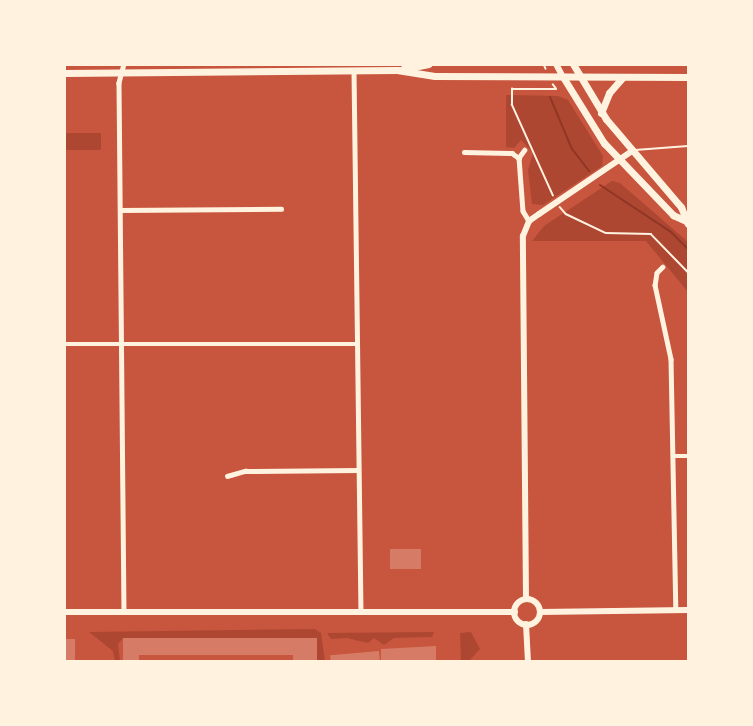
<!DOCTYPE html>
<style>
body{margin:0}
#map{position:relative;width:753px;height:726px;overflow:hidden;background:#c8553d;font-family:"Archivo Narrow",sans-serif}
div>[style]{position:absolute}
.green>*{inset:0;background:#ae4732;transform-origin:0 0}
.stream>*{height:2px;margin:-1px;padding:0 1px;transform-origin:1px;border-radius:1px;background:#8f3625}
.building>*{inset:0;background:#d67c66;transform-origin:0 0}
.path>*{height:1.5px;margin:-0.75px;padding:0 0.75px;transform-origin:0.75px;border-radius:0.75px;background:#fff3e0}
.service>*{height:2px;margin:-1px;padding:0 1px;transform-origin:1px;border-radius:1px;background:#fff3e0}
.minor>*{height:4.5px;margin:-2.25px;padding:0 2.25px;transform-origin:2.25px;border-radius:2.25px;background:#fff3e0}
.secondary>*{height:6px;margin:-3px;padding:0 3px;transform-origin:3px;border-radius:3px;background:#fff3e0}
.secondary>.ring{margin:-3px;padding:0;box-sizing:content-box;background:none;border:6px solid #fff3e0;border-radius:50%}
.primary>*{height:7px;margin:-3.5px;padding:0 3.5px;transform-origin:3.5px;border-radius:3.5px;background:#fff3e0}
.trunk>*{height:7px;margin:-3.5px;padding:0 3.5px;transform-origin:3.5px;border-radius:3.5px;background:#fff3e0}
span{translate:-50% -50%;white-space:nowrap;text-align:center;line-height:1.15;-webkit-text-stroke:4.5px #fff3e0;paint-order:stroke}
.frame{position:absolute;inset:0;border:66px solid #fff3e0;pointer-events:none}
</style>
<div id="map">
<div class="green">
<div style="clip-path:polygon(506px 95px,558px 96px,568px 100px,603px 156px,602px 166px,543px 205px,532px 204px,528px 170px,533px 153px,521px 140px,514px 148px,506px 147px)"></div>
<div style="left:65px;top:133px;width:36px;height:17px"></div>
<div style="clip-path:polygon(612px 181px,620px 183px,688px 242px,688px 292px,646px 241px,532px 241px,544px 226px)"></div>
<div style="clip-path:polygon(315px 629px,321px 633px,325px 661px,317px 661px,316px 638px,123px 638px,118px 644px,120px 661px,115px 661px,113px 651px,89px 632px)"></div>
<div style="clip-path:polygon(434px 632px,432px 637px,394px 638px,384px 645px,374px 638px,368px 643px,347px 638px,331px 639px,327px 633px)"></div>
<div style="clip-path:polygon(471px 632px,480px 649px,469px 661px,461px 661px,460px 633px)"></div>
</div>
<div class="stream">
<div style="left:550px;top:97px;width:56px;rotate:67.1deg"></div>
<div style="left:572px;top:149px;width:28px;rotate:52deg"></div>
<div style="left:600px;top:185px;width:85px;rotate:33.5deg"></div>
<div style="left:671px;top:232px;width:24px;rotate:45deg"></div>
</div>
<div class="building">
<div style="left:390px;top:549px;width:31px;height:20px"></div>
<div style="clip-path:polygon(123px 638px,317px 638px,317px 662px,293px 662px,293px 655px,139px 655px,139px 662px,123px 662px)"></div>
<div style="left:64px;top:639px;width:11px;height:23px"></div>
<div style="clip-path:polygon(436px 646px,436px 662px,381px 662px,381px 649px)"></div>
<div style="left:379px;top:651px;width:11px;height:49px;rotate:85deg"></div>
</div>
<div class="path">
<div style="left:544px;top:64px;width:5px;rotate:68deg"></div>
<div style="left:553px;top:196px;width:100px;rotate:-114.3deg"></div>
<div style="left:512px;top:105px;width:16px;rotate:-90deg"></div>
<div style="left:512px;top:89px;width:44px"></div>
<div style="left:556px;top:89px;width:5px;rotate:-127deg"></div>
<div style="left:560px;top:207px;width:9px;rotate:49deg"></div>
<div style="left:566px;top:214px;width:44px;rotate:25.4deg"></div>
<div style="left:606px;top:233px;width:45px;rotate:1.3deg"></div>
<div style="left:651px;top:234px;width:53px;rotate:45.8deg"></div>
</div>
<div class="service">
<div style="left:635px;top:150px;width:53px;rotate:-4.3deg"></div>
</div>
<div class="minor">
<div style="left:124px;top:64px;width:20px;rotate:105deg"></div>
<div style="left:119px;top:83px;width:529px;rotate:89.46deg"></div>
<div style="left:354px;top:71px;width:541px;rotate:89.26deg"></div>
<div style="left:525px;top:150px;width:10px;rotate:127deg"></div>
<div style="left:519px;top:158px;width:53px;rotate:85.7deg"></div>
<div style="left:523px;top:211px;width:12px;rotate:59deg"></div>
<div style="left:464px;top:152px;width:48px;rotate:1.2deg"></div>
<div style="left:512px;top:153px;width:9px;rotate:36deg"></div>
<div style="left:120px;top:210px;width:161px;rotate:-0.4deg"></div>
<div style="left:663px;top:267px;width:8px;rotate:135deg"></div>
<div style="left:657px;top:273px;width:12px;rotate:99deg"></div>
<div style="left:655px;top:285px;width:76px;rotate:77.8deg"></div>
<div style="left:671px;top:359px;width:251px;rotate:88.9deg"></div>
<div style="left:64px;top:344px;width:291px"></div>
<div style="left:674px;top:456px;width:14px"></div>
<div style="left:227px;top:476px;width:19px;rotate:-16deg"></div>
<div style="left:245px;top:471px;width:113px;rotate:-0.5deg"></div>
</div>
<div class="secondary">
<div style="left:556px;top:64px;width:15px;rotate:62deg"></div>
<div style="left:526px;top:599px;width:363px;rotate:-90.5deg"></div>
<div style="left:523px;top:236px;width:16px;rotate:-68deg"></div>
<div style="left:529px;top:221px;width:12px;rotate:-35deg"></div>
<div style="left:539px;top:214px;width:112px;rotate:-34.1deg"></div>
<div class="ring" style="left:514px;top:599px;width:20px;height:20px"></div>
<div style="left:64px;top:612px;width:451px"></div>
<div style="left:540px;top:612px;width:148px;rotate:-0.8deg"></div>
<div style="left:526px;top:624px;width:38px;rotate:87deg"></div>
</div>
<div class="primary">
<div style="left:573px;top:64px;width:64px;rotate:59deg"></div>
<div style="left:606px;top:119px;width:116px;rotate:49.6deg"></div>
<div style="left:681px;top:207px;width:18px;rotate:68deg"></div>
<div style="left:563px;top:77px;width:78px;rotate:58.2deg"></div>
<div style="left:604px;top:143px;width:100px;rotate:46.2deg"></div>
<div style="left:673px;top:215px;width:14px;rotate:25deg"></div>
</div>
<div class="trunk">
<div style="left:403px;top:69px;width:26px;rotate:-11deg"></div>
<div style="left:64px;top:73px;width:333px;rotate:-0.5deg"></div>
<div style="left:397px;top:70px;width:38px;rotate:9deg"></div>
<div style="left:435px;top:76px;width:253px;rotate:0.2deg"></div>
<div style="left:601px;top:113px;width:22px;rotate:-68deg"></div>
<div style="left:609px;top:93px;width:21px;rotate:-49deg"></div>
</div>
<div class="frame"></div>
</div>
